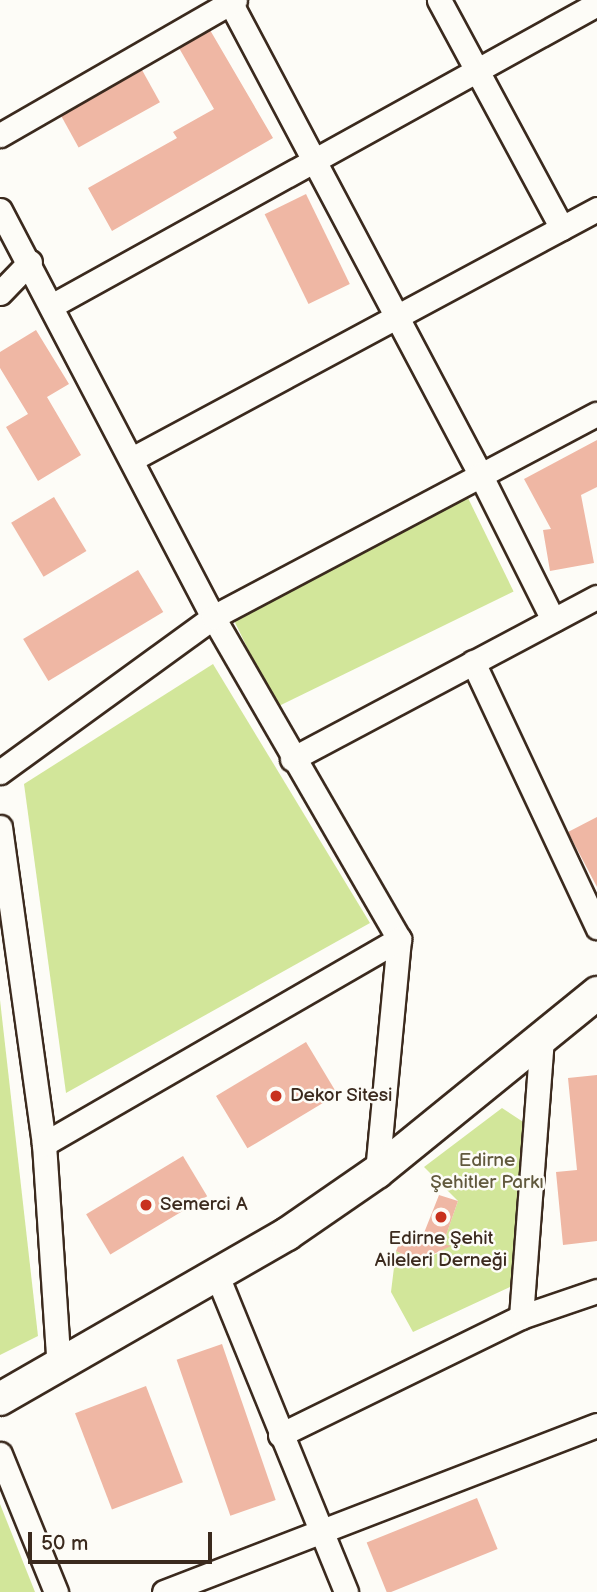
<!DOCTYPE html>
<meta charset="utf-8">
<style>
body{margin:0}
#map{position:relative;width:597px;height:1592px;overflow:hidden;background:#fdfcf7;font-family:"Balsamiq Sans",sans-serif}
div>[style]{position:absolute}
.green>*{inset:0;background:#d2e69a;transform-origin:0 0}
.building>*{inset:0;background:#efb7a4;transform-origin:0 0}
.roads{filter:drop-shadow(2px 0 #3b2a1e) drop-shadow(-2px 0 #3b2a1e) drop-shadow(0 2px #3b2a1e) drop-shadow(0 -2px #3b2a1e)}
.minor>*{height:23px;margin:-11.5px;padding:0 11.5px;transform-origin:11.5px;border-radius:11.5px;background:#fdfcf7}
.secondary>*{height:32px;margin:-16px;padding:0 16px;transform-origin:16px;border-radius:16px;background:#fdfcf7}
.dots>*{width:19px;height:19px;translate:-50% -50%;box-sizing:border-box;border:4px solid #fdfcf7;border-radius:50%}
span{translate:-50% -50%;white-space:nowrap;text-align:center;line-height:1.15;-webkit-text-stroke:5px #fdfcf7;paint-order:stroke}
.poi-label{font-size:19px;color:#3b2a1e}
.left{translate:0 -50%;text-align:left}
.park-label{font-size:19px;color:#61593d}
.scale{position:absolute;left:28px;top:1532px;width:184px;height:32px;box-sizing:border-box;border:4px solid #3b2a1e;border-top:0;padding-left:9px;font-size:21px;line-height:24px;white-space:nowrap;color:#3b2a1e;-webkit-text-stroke:5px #fdfcf7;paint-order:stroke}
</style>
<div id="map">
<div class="green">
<div style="left:468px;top:498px;width:104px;height:264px;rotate:64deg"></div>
<div style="clip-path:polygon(213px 664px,370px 923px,66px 1093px,24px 784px)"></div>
<div style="clip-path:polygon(0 1000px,38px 1336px,0 1355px)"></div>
<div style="clip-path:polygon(502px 1108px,537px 1131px,510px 1287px,413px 1332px,391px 1292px,396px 1251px,418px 1262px,440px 1252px,458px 1201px,424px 1167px)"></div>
<div style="clip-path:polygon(0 1504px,35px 1592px,0 1592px)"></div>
</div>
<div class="building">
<div style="clip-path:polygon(210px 30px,273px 138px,112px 231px,88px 188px,177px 138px,173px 132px,214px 109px,179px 48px)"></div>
<div style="left:142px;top:70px;width:37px;height:93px;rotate:61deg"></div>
<div style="left:306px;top:194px;width:100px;height:46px;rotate:64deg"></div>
<div style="clip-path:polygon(36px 330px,69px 384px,47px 397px,81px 455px,38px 481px,6px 427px,28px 414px,0 368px,0 352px)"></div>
<div style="clip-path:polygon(597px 440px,597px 487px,581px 495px,594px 563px,550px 571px,543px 530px,551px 529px,524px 479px)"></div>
<div style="left:54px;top:497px;width:63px;height:50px;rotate:59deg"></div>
<div style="left:138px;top:570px;width:49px;height:134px;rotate:59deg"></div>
<div style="clip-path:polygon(597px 817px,597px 887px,568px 832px)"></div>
<div style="left:306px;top:1042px;width:61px;height:105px;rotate:59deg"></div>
<div style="clip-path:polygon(597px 1075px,597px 1241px,563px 1245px,556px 1172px,577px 1170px,568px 1078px)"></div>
<div style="left:183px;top:1156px;width:47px;height:113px;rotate:59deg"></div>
<div style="clip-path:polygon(439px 1195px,458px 1201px,443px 1244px,451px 1246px,412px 1264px,414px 1260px,396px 1251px,404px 1232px,422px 1238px)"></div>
<div style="left:222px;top:1344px;width:165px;height:48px;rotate:71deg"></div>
<div style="left:146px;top:1386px;width:103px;height:76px;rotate:69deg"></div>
<div style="left:477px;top:1498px;width:55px;height:119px;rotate:68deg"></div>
</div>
<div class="roads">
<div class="minor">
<div style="left:229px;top:0;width:536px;rotate:62.1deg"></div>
<div style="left:480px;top:474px;width:163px;rotate:63.4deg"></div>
<div style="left:439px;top:0;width:259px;rotate:61.7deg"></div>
<div style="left:0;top:135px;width:271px;rotate:-29.9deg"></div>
<div style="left:0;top:210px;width:459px;rotate:62.4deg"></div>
<div style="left:213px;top:617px;width:372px;rotate:60deg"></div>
<div style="left:399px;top:939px;width:234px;rotate:95.4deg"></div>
<div style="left:0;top:293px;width:43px;rotate:-45.9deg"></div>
<div style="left:53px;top:305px;width:622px;rotate:-28.96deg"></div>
<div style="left:132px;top:459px;width:528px;rotate:-28.26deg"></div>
<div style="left:473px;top:662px;width:293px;rotate:64.9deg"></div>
<div style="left:292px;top:759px;width:345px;rotate:-28deg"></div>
<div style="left:0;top:772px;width:263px;rotate:-36deg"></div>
<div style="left:213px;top:617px;width:434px;rotate:-27.9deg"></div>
<div style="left:0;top:827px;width:320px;rotate:82.1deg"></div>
<div style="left:44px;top:1144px;width:225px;rotate:86.2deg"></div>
<div style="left:44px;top:1144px;width:410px;rotate:-30deg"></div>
<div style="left:216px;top:1273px;width:344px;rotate:67.8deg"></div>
<div style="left:521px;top:1317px;width:283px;rotate:-85.7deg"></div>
<div style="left:280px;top:1435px;width:268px;rotate:-26.1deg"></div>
<div style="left:521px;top:1317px;width:80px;rotate:-18.9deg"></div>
<div style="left:0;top:1454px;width:149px;rotate:67.9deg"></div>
<div style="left:164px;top:1592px;width:464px;rotate:-21.1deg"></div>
</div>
<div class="secondary">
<div style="left:0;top:1399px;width:331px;rotate:-29.9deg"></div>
<div style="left:287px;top:1234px;width:109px;rotate:-34.6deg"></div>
<div style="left:377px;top:1172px;width:284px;rotate:-39.1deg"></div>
</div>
</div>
<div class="dots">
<div style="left:276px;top:1096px;background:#c8321e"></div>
<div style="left:146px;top:1205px;background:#c8321e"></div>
<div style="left:441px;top:1217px;background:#c8321e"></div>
</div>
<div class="poi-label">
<span class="left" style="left:290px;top:1096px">Dekor Sitesi</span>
<span class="left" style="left:160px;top:1205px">Semerci A</span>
<span style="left:441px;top:1250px">Edirne Şehit<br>Aileleri Derneği</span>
</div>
<div class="park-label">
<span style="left:487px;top:1172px">Edirne<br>Şehitler Parkı</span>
</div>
<div class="scale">50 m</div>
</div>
